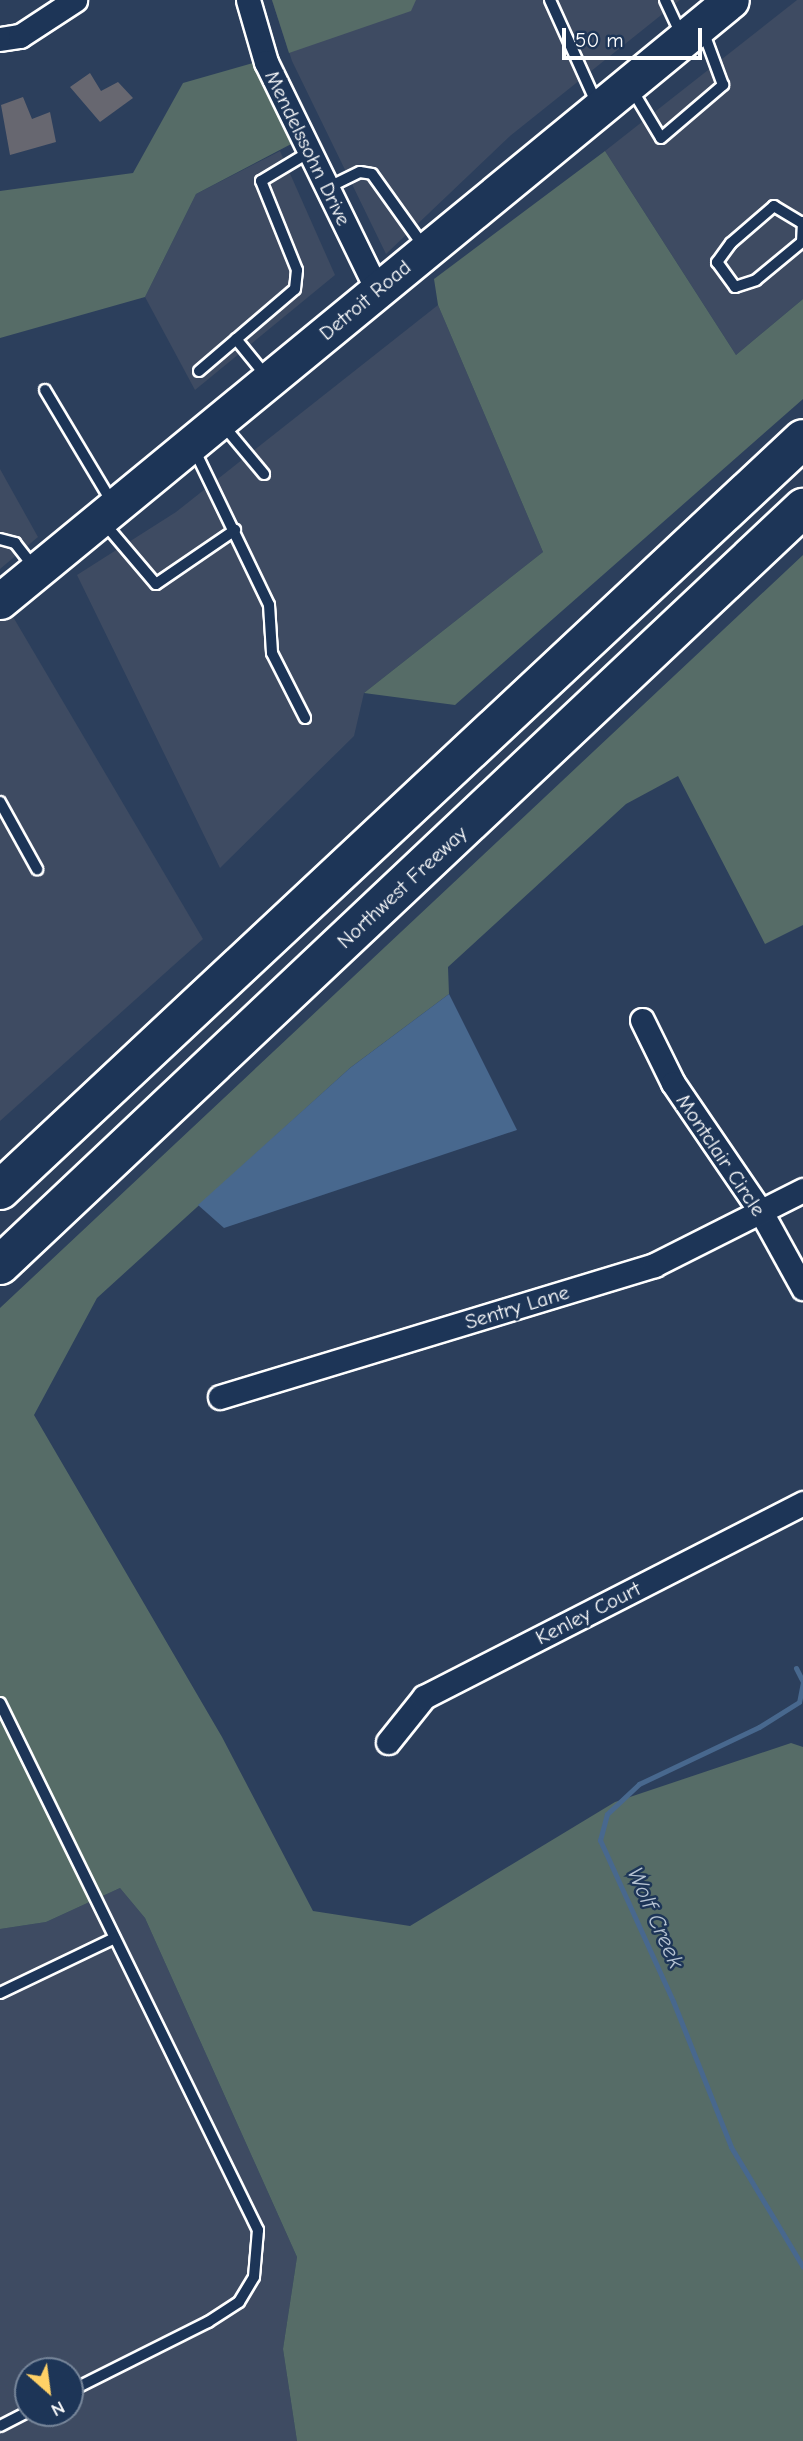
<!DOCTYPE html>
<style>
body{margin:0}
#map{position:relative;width:803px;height:2441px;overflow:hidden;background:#2c3f5c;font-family:"Comic Neue",sans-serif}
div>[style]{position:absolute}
.built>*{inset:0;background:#3e4b62}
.green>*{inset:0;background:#566c67}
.water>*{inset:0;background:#48688e}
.stream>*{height:5px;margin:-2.5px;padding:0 2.5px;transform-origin:2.5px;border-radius:2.5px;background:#48688e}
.building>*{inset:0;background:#676770}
.roads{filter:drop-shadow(2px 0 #fff) drop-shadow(-2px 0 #fff) drop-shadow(0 2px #fff) drop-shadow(0 -2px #fff)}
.lane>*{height:10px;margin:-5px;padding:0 5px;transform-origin:5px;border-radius:5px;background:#1d3557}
.street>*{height:23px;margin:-11.5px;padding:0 11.5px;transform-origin:11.5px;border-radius:11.5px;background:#1d3557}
.primary>*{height:35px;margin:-17.5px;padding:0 17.5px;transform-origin:17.5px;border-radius:17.5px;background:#1d3557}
.highway>*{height:38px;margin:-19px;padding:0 19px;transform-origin:19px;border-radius:19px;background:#1d3557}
span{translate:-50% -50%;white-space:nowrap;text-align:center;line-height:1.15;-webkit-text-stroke:5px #1d3557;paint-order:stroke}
.street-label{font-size:21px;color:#fff}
.water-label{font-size:23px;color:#b6c3d2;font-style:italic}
.north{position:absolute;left:14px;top:2357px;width:70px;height:70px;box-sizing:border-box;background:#1d3557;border:2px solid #77869a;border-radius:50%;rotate:152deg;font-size:19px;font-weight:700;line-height:28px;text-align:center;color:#fff}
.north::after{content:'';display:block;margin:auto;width:24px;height:32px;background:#ffd166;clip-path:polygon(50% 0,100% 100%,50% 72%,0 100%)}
.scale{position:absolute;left:562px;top:28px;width:140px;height:32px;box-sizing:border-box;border:4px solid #fff;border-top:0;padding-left:9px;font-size:21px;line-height:24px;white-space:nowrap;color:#fff;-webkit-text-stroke:5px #1d3557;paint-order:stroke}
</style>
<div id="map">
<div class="built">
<div style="clip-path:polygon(272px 0,680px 0,510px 136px,386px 254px,292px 61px)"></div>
<div style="clip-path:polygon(797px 0,803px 0,803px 299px,736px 355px,605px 151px)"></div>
<div style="clip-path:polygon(280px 151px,335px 275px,195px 390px,145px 297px,196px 194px)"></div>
<div style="clip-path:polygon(438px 305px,543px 552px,364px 693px,354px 736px,220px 868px,77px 575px,176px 512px)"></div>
<div style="clip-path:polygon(0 469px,38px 537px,0 569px)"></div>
<div style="clip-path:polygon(9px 610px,203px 939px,0 1121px,0 617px)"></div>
<div style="clip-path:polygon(evenodd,120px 1888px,145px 1918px,297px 2257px,283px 2349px,297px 2441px,0 2441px,0 1929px,46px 1922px,120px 1888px,28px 2371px,70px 2371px,70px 2413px,28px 2413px,28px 2371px)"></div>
</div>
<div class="green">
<div style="clip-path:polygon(272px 0,416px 0,411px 11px,289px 53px)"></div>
<div style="clip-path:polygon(253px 63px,295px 142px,196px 194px,145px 297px,0 338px,0 191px,133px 173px,183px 83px)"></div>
<div style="clip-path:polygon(605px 151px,736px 355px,803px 299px,803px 399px,455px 705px,364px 693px,543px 552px,438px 305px,434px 279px)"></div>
<div style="clip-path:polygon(803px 555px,803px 925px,765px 944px,678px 776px,626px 804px,448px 967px,449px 994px,350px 1068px,97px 1298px,34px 1415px,222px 1737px,313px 1911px,410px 1926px,615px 1802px,791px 1743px,803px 1747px,803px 2441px,297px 2441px,283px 2349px,297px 2257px,145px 1918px,120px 1888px,46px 1922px,0 1929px,0 1308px)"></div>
</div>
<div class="water">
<div style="clip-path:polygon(449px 994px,517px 1130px,224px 1228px,198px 1205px,350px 1068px)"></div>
</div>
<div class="stream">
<div style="left:796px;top:1668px;width:16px;rotate:63deg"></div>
<div style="left:803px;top:1682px;width:20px;rotate:101deg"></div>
<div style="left:799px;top:1702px;width:47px;rotate:148deg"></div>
<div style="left:759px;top:1727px;width:133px;rotate:154.6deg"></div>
<div style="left:639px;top:1784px;width:44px;rotate:136.8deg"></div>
<div style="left:607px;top:1814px;width:27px;rotate:105deg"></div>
<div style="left:600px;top:1840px;width:177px;rotate:65.6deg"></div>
<div style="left:673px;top:2001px;width:157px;rotate:68.3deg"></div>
<div style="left:731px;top:2147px;width:140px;rotate:59deg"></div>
</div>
<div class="building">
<div style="clip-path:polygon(90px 73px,101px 91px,118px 82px,133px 98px,100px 122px,70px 87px)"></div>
<div style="clip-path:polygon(23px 97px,32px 119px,50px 112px,56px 142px,10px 155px,1px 105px)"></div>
</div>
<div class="roads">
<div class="lane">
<div style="left:550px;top:0;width:112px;rotate:65.7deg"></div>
<div style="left:665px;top:0;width:38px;rotate:65deg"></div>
<div style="left:631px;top:88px;width:58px;rotate:59deg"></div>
<div style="left:661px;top:138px;width:82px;rotate:-40.5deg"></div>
<div style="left:723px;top:85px;width:58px;rotate:-110.3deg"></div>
<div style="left:329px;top:187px;width:34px;rotate:-26deg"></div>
<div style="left:360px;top:172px;width:12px;rotate:9deg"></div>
<div style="left:372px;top:174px;width:90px;rotate:54.5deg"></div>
<div style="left:802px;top:223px;width:33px;rotate:-149deg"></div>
<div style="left:774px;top:206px;width:57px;rotate:139.3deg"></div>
<div style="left:731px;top:243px;width:24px;rotate:126deg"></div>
<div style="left:717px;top:262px;width:31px;rotate:54deg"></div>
<div style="left:735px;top:287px;width:22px;rotate:-18deg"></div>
<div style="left:756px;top:280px;width:60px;rotate:-39.6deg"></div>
<div style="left:802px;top:242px;width:20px;rotate:-87deg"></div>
<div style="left:236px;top:339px;width:49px;rotate:50.8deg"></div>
<div style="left:199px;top:371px;width:126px;rotate:-40.5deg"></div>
<div style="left:295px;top:289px;width:19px;rotate:-84deg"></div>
<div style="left:297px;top:270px;width:96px;rotate:-112deg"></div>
<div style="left:261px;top:181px;width:58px;rotate:-31deg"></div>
<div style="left:45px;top:390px;width:133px;rotate:59.2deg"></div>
<div style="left:223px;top:425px;width:64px;rotate:50.1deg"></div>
<div style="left:194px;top:449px;width:173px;rotate:64.3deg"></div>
<div style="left:269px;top:605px;width:48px;rotate:86.4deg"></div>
<div style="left:272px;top:653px;width:73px;rotate:63.1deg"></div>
<div style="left:104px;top:523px;width:80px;rotate:49.6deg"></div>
<div style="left:156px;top:584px;width:96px;rotate:-34.4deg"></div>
<div style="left:0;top:539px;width:16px;rotate:15deg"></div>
<div style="left:15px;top:543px;width:33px;rotate:52deg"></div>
<div style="left:0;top:802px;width:77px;rotate:61.1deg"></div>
<div style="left:0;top:1703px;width:587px;rotate:63.92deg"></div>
<div style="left:258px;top:2230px;width:47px;rotate:94.9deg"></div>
<div style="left:254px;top:2277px;width:29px;rotate:121deg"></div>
<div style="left:239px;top:2302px;width:37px;rotate:147deg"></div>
<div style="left:208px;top:2322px;width:154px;rotate:153.4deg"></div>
<div style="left:0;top:1993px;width:127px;rotate:-25.6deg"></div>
<div style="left:0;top:2426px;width:31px;rotate:-27deg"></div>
</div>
<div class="street">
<div style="left:248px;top:0;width:65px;rotate:73.8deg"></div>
<div style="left:266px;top:62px;width:256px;rotate:64deg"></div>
<div style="left:0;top:39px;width:20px;rotate:-9deg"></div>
<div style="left:20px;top:36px;width:66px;rotate:-33.2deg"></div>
<div style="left:642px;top:1020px;width:70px;rotate:63.8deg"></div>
<div style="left:673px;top:1083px;width:156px;rotate:55.7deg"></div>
<div style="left:761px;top:1212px;width:87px;rotate:61.1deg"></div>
<div style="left:220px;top:1397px;width:454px;rotate:-16.9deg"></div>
<div style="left:654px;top:1265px;width:167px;rotate:-26.7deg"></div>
<div style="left:388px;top:1742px;width:58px;rotate:-51.3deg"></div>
<div style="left:424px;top:1697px;width:426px;rotate:-27.1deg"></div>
</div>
<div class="primary">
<div style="left:0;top:601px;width:946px;rotate:-39.43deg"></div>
</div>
<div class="highway">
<div style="left:0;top:1190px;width:1099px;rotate:-43.08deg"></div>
<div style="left:0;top:1265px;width:1104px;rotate:-43.31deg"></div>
</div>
</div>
<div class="street-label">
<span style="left:308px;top:148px;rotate:64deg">Mendelssohn Drive</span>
<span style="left:365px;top:300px;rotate:-40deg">Detroit Road</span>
<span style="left:402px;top:887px;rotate:-43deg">Northwest Freeway</span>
<span style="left:721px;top:1155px;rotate:56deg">Montclair Circle</span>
<span style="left:517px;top:1307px;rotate:-17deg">Sentry Lane</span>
<span style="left:588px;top:1613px;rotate:-27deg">Kenley Court</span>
</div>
<div class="water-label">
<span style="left:655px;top:1918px;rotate:66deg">Wolf Creek</span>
</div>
<div class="north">N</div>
<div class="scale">50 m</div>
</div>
